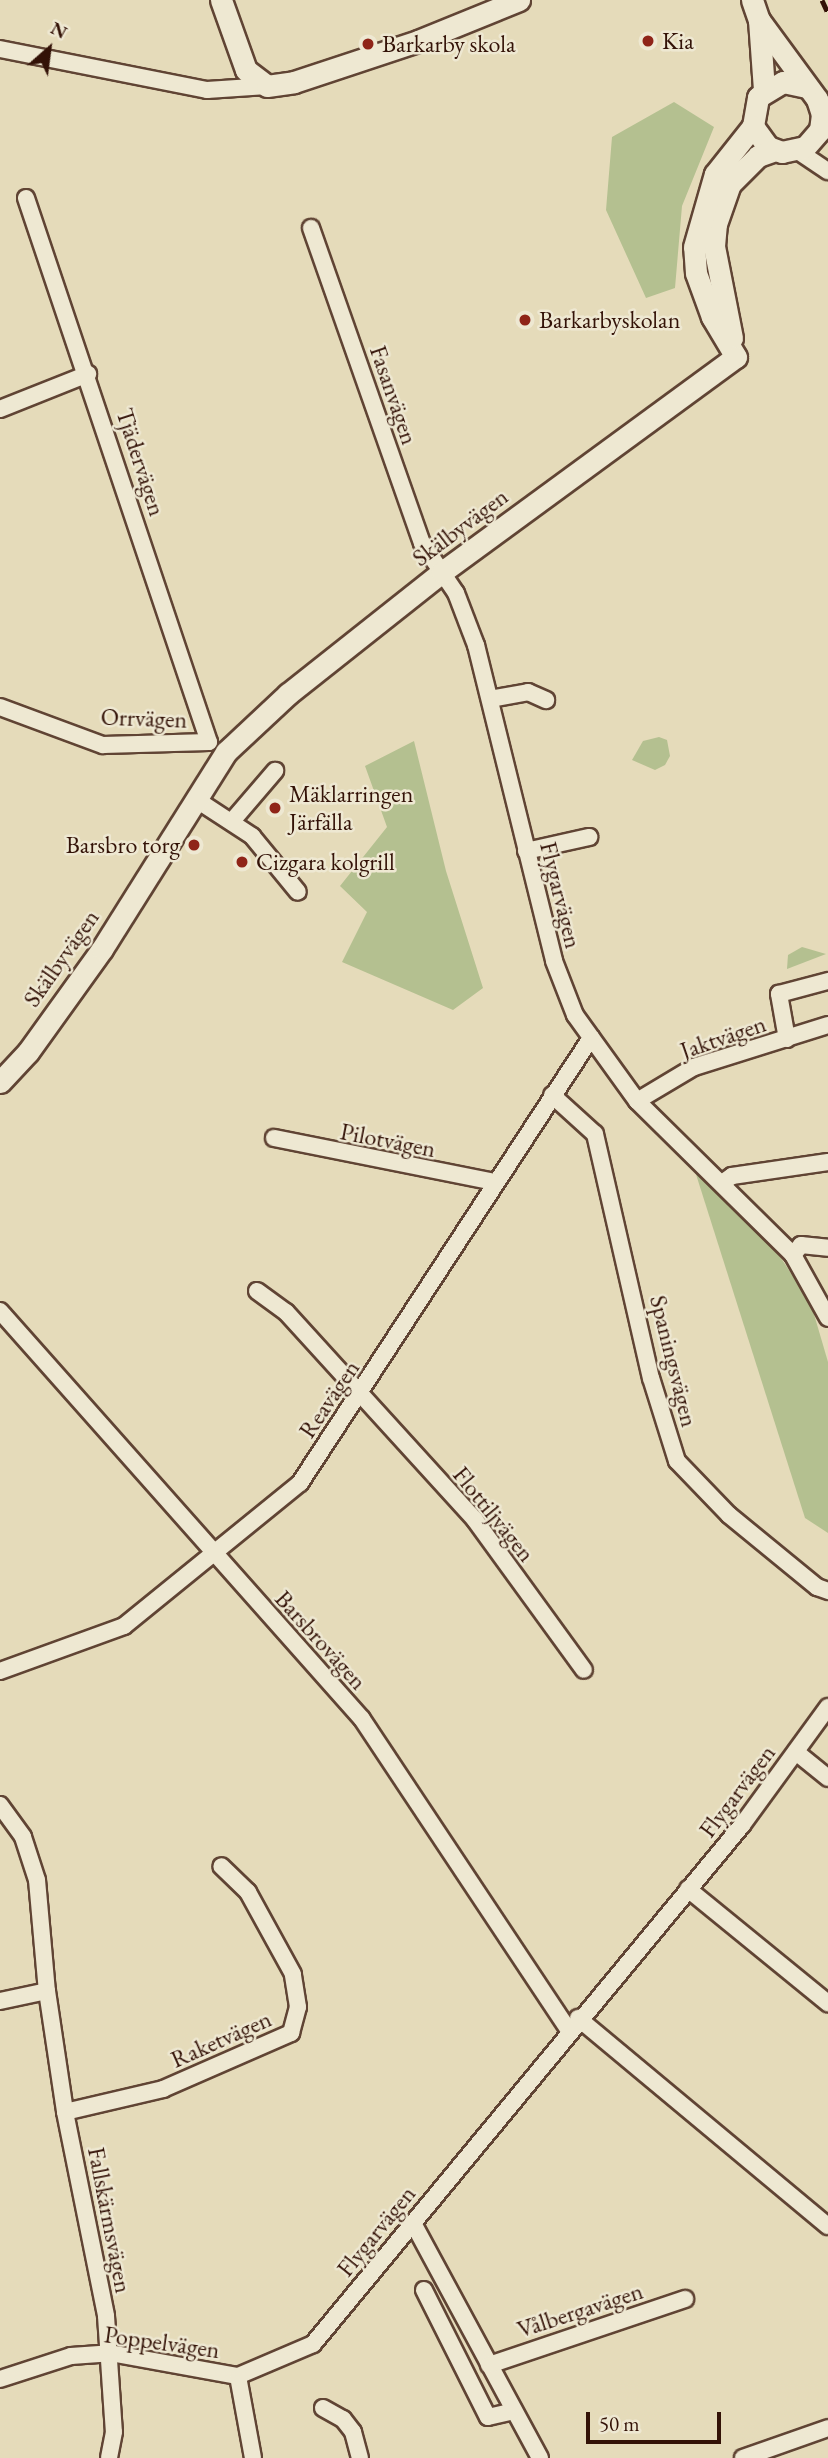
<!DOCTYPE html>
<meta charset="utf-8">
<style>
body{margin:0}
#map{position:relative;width:828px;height:2458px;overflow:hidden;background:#e5dbba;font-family:"EB Garamond",serif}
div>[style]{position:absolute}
.green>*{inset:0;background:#b4c090}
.roads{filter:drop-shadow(2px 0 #604434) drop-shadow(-2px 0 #604434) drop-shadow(0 2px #604434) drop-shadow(0 -2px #604434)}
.street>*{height:16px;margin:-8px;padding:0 8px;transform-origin:8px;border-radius:8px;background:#eee8d2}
.secondary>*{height:21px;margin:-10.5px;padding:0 10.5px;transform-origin:10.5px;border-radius:10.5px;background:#eee8d2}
.rail>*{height:5px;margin-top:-2.5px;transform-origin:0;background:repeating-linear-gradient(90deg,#331207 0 12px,transparent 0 24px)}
.dots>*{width:19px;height:19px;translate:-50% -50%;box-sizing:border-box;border:4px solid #eee8d2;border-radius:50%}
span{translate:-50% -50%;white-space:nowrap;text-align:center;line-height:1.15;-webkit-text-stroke:5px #eee8d2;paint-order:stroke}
.poi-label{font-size:24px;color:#331207}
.left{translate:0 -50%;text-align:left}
.right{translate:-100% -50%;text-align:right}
.street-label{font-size:24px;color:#331207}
.north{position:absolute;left:14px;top:14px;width:70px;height:70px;-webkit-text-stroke:5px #eee8d2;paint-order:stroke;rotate:28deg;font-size:19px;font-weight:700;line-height:28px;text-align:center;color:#331207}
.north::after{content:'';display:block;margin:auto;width:24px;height:32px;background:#331207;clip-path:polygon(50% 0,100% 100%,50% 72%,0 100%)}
.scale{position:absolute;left:586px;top:2412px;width:135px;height:32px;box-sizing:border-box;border:4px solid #331207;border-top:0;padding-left:9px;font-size:21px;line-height:24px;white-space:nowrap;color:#331207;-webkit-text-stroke:5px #eee8d2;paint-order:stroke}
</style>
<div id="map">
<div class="green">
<div style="clip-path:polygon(674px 102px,714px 127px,682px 206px,675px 288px,646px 298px,606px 210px,612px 137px)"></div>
<div style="clip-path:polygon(659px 737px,667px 740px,670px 756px,665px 765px,655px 770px,632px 760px,643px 741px)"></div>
<div style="clip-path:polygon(414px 741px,446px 871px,483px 988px,453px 1010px,342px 962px,367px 912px,340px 886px,387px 827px,365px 766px)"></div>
<div style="clip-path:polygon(802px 947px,826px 954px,787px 969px,788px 955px)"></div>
<div style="clip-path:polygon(694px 1168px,781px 1258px,811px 1304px,828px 1362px,828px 1533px,805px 1518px)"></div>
</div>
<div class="roads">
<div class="street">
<div style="left:0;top:49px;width:211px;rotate:11.2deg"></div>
<div style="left:207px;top:90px;width:60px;rotate:-3.8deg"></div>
<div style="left:798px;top:151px;width:36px;rotate:34deg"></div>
<div style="left:26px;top:198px;width:574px;rotate:71.41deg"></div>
<div style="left:311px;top:228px;width:334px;rotate:70.6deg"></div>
<div style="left:422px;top:543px;width:60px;rotate:55.8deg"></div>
<div style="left:456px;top:593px;width:56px;rotate:69deg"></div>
<div style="left:476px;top:645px;width:325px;rotate:76.1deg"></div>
<div style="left:554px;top:961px;width:58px;rotate:68.7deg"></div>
<div style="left:575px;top:1015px;width:106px;rotate:54.2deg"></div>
<div style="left:637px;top:1101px;width:219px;rotate:44.6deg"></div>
<div style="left:793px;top:1255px;width:72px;rotate:60.9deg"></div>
<div style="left:0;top:409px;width:95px;rotate:-21.7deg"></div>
<div style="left:490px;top:699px;width:39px;rotate:-10deg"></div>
<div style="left:528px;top:692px;width:20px;rotate:24deg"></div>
<div style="left:0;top:707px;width:110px;rotate:20.3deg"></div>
<div style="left:103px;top:745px;width:106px;rotate:-1.6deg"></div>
<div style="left:197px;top:800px;width:66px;rotate:33.2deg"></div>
<div style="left:252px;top:836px;width:72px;rotate:50.6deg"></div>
<div style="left:233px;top:820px;width:65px;rotate:-49.4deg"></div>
<div style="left:526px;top:851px;width:65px;rotate:-12.5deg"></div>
<div style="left:787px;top:1039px;width:46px;rotate:-100.1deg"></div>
<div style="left:779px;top:994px;width:51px;rotate:-14.9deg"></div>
<div style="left:552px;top:1095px;width:58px;rotate:42.2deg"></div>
<div style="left:595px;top:1134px;width:250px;rotate:77.1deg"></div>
<div style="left:651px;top:1378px;width:87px;rotate:72.6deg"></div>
<div style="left:677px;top:1461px;width:75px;rotate:46.1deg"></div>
<div style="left:729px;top:1515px;width:114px;rotate:39.3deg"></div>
<div style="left:817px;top:1587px;width:12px;rotate:20deg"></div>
<div style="left:637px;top:1101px;width:66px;rotate:-30.8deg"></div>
<div style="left:694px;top:1067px;width:140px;rotate:-17.4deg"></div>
<div style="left:274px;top:1138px;width:224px;rotate:11.3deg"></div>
<div style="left:722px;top:1183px;width:12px;rotate:-35deg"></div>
<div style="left:732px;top:1176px;width:97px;rotate:-8.3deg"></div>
<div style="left:793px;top:1255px;width:13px;rotate:-51deg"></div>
<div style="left:801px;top:1245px;width:27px;rotate:6deg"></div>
<div style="left:257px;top:1291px;width:36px;rotate:36deg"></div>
<div style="left:286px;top:1312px;width:281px;rotate:47.7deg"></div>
<div style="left:475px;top:1520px;width:185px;rotate:54deg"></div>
<div style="left:0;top:1311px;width:545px;rotate:48.42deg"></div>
<div style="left:362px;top:1719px;width:374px;rotate:56.4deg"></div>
<div style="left:0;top:1671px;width:132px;rotate:-19.9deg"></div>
<div style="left:124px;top:1626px;width:227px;rotate:-39.1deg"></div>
<div style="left:300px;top:1483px;width:532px;rotate:-56.82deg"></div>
<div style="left:796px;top:1752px;width:41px;rotate:39.1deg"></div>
<div style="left:0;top:1805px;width:39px;rotate:54deg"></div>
<div style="left:23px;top:1837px;width:45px;rotate:72deg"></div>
<div style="left:37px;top:1880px;width:111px;rotate:84.9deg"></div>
<div style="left:47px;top:1991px;width:122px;rotate:81.5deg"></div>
<div style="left:65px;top:2112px;width:208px;rotate:78.6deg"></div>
<div style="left:106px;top:2316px;width:116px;rotate:86.1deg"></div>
<div style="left:114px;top:2432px;width:26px;rotate:101deg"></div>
<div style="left:688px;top:1889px;width:181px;rotate:39.2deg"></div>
<div style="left:0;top:2001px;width:48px;rotate:-12deg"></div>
<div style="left:578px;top:2018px;width:325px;rotate:39.8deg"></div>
<div style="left:65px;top:2112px;width:101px;rotate:-13.2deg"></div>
<div style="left:163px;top:2089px;width:140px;rotate:-23.6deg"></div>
<div style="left:291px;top:2033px;width:27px;rotate:-75deg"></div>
<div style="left:298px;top:2007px;width:33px;rotate:-99deg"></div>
<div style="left:293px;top:1974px;width:94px;rotate:-118.8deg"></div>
<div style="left:248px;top:1892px;width:37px;rotate:-136deg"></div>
<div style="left:413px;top:2223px;width:267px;rotate:61.6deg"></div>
<div style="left:424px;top:2290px;width:142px;rotate:63.3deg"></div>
<div style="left:488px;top:2417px;width:27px;rotate:-13deg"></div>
<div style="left:489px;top:2365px;width:207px;rotate:-18.6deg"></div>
<div style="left:0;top:2379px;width:75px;rotate:-17.9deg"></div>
<div style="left:71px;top:2356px;width:39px;rotate:-4deg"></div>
<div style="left:110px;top:2353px;width:130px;rotate:10.2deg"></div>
<div style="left:323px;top:2408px;width:23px;rotate:29deg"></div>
<div style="left:343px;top:2419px;width:16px;rotate:52deg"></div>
<div style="left:353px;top:2432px;width:27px;rotate:75deg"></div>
<div style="left:253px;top:2458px;width:83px;rotate:-100.4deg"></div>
<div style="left:238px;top:2376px;width:82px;rotate:-23.1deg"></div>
<div style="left:313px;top:2344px;width:673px;rotate:-50.42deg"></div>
<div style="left:742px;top:1825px;width:146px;rotate:-53.9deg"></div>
<div style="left:743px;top:2458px;width:90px;rotate:-19.4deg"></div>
</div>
<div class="secondary">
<div style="left:221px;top:0;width:74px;rotate:70.3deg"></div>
<div style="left:246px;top:70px;width:26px;rotate:37deg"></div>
<div style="left:267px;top:86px;width:27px;rotate:-8deg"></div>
<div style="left:294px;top:82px;width:131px;rotate:-18.3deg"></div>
<div style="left:418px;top:41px;width:109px;rotate:-22.1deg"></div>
<div style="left:752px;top:0;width:21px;rotate:71deg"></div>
<div style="left:759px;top:20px;width:70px;rotate:85.9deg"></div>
<div style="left:759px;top:20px;width:98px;rotate:53.7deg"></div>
<div style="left:817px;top:99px;width:16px;rotate:72deg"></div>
<div style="left:822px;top:114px;width:16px;rotate:97deg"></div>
<div style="left:820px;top:130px;width:23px;rotate:131deg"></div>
<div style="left:805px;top:147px;width:24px;rotate:168deg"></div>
<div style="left:782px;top:152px;width:15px;rotate:-160deg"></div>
<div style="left:768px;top:147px;width:26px;rotate:-126deg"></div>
<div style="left:753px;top:126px;width:29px;rotate:-80deg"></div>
<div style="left:758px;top:97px;width:29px;rotate:-31deg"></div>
<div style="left:783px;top:82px;width:24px;rotate:12deg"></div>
<div style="left:732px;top:338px;width:94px;rotate:-101.1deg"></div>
<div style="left:714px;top:246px;width:22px;rotate:-85deg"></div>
<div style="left:716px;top:224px;width:42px;rotate:-70.7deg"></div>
<div style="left:730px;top:184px;width:40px;rotate:-45deg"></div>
<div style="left:758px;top:156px;width:18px;rotate:-19deg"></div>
<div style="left:736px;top:357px;width:47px;rotate:-121deg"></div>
<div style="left:712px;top:317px;width:47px;rotate:-110deg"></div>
<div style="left:696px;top:273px;width:26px;rotate:-94deg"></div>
<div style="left:694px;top:247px;width:76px;rotate:-74deg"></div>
<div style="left:715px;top:174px;width:61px;rotate:-51.6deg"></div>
<div style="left:0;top:1082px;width:41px;rotate:-47deg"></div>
<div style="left:28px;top:1052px;width:127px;rotate:-54.3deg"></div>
<div style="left:102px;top:949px;width:233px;rotate:-57.8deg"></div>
<div style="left:226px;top:752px;width:85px;rotate:-43.1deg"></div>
<div style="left:288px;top:694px;width:196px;rotate:-38.4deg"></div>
<div style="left:442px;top:572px;width:364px;rotate:-36.2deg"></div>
</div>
</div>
<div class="rail">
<div style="left:822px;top:0;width:14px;rotate:65deg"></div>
</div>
<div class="dots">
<div style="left:648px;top:41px;background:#8f2418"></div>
<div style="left:368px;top:44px;background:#8f2418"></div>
<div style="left:525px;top:320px;background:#8f2418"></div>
<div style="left:275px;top:808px;background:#8f2418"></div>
<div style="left:194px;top:845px;background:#8f2418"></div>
<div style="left:242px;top:862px;background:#8f2418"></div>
</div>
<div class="poi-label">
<span class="left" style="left:662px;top:41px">Kia</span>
<span class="left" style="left:382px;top:44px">Barkarby skola</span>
<span class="left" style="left:539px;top:320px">Barkarbyskolan</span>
<span class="left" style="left:289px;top:808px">Mäklarringen<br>Järfälla</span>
<span class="right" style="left:180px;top:845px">Barsbro torg</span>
<span class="left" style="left:256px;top:862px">Cizgara kolgrill</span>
</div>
<div class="street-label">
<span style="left:394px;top:395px;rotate:71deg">Fasanvägen</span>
<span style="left:141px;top:462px;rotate:72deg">Tjädervägen</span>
<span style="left:460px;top:527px;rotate:-37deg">Skälbyvägen</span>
<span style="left:144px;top:718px;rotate:2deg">Orrvägen</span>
<span style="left:561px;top:895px;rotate:76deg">Flygarvägen</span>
<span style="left:61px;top:958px;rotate:-55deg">Skälbyvägen</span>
<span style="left:723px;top:1037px;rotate:-19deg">Jaktvägen</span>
<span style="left:388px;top:1140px;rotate:11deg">Pilotvägen</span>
<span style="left:674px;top:1361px;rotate:76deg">Spaningsvägen</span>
<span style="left:329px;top:1399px;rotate:-56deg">Reavägen</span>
<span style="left:494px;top:1514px;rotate:51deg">Flottiljvägen</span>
<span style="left:321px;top:1640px;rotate:48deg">Barsbrovägen</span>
<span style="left:737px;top:1791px;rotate:-53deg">Flygarvägen</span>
<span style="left:221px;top:2039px;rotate:-24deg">Raketvägen</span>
<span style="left:110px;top:2220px;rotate:79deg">Fallskärmsvägen</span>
<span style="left:376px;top:2231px;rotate:-51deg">Flygarvägen</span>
<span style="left:580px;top:2310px;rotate:-18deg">Vålbergavägen</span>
<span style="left:162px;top:2342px;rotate:8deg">Poppelvägen</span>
</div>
<div class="north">N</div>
<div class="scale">50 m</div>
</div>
